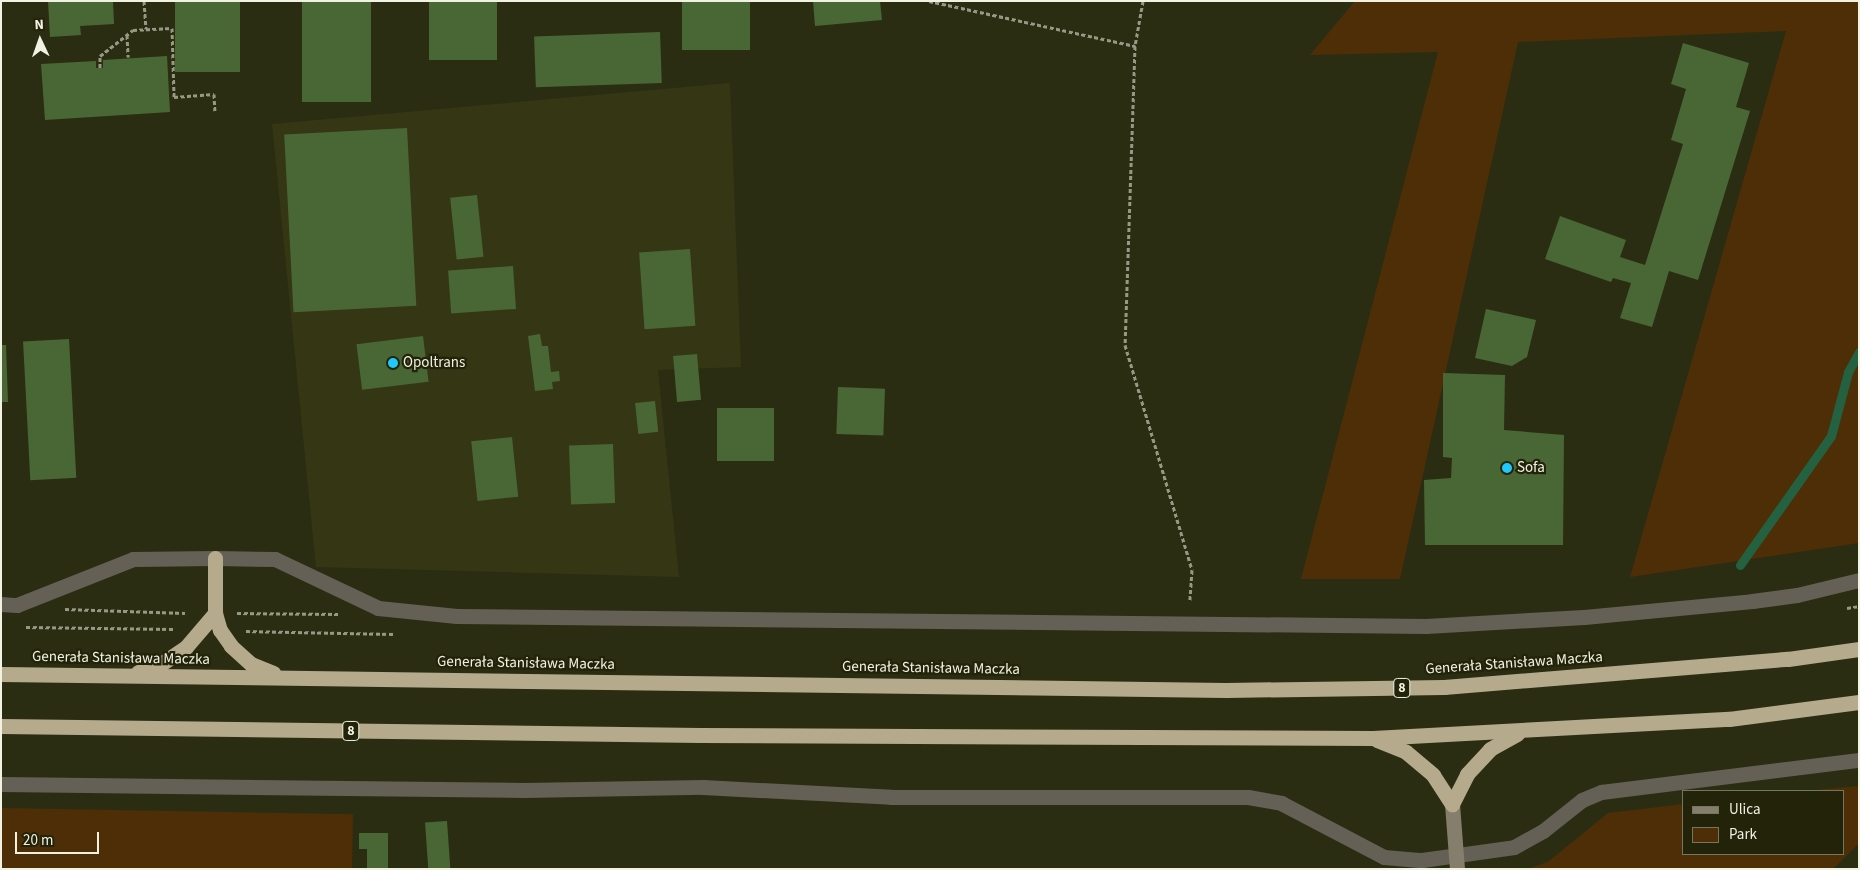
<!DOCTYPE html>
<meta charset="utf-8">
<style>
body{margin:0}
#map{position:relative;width:1860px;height:870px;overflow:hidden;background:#2b2d13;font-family:"Source Sans 3",sans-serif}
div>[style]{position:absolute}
.built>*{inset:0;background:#353614}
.green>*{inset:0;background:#4e2e07;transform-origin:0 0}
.stream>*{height:9px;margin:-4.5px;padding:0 4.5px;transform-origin:4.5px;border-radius:4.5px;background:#246140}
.building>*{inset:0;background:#496735;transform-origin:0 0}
.path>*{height:3px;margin-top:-1.5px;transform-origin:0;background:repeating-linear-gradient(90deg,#979984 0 4px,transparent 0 6.5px)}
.street>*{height:15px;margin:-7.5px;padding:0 7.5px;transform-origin:7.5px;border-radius:7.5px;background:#656055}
.secondary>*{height:15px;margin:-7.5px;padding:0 7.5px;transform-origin:7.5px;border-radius:7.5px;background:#867e6c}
.highway>*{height:15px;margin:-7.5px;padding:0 7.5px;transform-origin:7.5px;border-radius:7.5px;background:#b6aa8d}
.dots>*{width:14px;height:14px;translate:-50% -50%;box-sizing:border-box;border:2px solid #222309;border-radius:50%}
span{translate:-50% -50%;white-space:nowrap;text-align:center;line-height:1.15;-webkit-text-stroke:4.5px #222309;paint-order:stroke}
.shield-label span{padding:1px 4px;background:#222309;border:1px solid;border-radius:4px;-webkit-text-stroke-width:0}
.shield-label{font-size:14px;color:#f1f2e2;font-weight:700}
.poi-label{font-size:15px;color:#f1f2e2}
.left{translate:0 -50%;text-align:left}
.street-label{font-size:15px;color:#f1f2e2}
.frame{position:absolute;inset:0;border:2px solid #f1f2e2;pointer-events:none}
.legend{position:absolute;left:1682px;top:790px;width:162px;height:65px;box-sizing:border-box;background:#222309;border:1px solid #757660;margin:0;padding:6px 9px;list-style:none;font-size:15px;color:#f1f2e2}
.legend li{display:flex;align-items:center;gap:10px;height:25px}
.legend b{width:25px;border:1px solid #757660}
.north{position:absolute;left:15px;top:15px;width:50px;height:50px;-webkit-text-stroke:4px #222309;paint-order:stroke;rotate:357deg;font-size:14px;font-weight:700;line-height:20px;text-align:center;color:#f1f2e2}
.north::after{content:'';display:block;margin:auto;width:18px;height:22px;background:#f1f2e2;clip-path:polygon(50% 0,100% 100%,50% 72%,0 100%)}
.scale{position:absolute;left:15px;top:832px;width:84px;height:22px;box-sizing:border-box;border:2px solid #f1f2e2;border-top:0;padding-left:6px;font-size:15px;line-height:18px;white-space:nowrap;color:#f1f2e2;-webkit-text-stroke:4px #222309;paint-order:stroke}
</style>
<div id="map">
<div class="built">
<div style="clip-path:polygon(730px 83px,741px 367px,658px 370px,679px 577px,316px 567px,272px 124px)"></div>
</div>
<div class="green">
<div style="clip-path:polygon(1355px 1px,1859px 1px,1859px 543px,1630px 577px,1786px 31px,1518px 42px,1400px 579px,1301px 579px,1438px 52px,1310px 55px)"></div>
<div style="clip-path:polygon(1859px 786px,1859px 843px,1833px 869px,1529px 869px,1549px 861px,1608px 813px,1684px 804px,1684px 854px,1844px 854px,1844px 791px,1804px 791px)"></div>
<div style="left:1px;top:808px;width:352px;height:61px;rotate:1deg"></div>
</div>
<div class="stream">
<div style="left:1740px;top:565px;width:158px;rotate:-54.8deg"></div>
<div style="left:1831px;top:436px;width:66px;rotate:-75.1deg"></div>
<div style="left:1848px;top:372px;width:23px;rotate:-61deg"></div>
</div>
<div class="building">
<div style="clip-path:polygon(48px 1px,113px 1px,114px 24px,80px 26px,81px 35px,50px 37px)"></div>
<div style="left:175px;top:1px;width:65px;height:71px"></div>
<div style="left:302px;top:1px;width:69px;height:101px"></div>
<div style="left:429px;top:1px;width:68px;height:59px"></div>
<div style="left:682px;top:1px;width:68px;height:49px"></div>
<div style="clip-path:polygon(813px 1px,880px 1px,882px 20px,815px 26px)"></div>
<div style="left:660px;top:32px;width:51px;height:126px;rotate:88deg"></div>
<div style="clip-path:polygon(1683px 43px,1749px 63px,1736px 107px,1750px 111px,1698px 280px,1669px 271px,1652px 327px,1620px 318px,1631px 283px,1613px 278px,1611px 282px,1545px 259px,1560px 216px,1626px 240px,1620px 257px,1645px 265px,1683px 144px,1671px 140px,1686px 89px,1671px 84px)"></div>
<div style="clip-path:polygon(167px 56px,170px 112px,45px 120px,41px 64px,96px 61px,96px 68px,103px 68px,103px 60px)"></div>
<div style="left:407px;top:128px;width:178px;height:123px;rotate:87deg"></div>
<div style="left:477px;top:195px;width:62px;height:27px;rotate:84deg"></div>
<div style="left:690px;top:249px;width:77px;height:51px;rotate:86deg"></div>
<div style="left:513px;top:266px;width:43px;height:65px;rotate:86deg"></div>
<div style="clip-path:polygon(1486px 309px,1536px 320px,1527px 357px,1512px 366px,1475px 358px)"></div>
<div style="clip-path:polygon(540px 334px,542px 346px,548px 346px,551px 372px,559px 371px,560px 381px,552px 382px,553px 389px,535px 391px,528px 336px)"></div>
<div style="left:423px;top:336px;width:46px;height:67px;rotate:83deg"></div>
<div style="left:69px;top:339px;width:139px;height:46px;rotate:87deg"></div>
<div style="clip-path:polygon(1px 345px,6px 345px,8px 402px,1px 402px)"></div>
<div style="left:697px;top:354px;width:46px;height:24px;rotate:85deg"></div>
<div style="clip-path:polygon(1443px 373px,1505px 375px,1504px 430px,1564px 435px,1563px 545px,1425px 545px,1424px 480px,1451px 478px,1452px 458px,1443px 457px)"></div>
<div style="left:838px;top:387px;width:47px;height:47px;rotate:2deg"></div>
<div style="left:655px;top:401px;width:31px;height:20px;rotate:84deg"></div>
<div style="left:717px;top:408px;width:57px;height:53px"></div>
<div style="left:512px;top:437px;width:60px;height:41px;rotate:84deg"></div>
<div style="left:613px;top:444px;width:59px;height:44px;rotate:88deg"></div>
<div style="left:447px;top:821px;width:48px;height:22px;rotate:86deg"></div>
<div style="clip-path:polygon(359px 833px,388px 833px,388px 869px,367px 869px,367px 849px,359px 849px)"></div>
</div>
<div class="path">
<div style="left:144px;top:1px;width:28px;rotate:86deg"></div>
<div style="left:929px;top:1px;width:211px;rotate:12.3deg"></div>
<div style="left:1143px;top:1px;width:46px;rotate:100.1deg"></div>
<div style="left:1135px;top:46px;width:299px;rotate:91.9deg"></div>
<div style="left:1125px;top:345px;width:235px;rotate:73.4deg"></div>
<div style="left:1192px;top:570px;width:32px;rotate:94deg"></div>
<div style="left:127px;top:35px;width:22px;rotate:87deg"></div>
<div style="left:100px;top:68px;width:12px;rotate:-90deg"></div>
<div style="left:100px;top:56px;width:42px;rotate:-38.2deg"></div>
<div style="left:133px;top:30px;width:39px;rotate:-3deg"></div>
<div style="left:172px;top:28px;width:69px;rotate:88.3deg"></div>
<div style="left:174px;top:97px;width:40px;rotate:-4.3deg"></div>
<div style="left:214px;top:94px;width:17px;rotate:87deg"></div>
<div style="left:1847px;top:608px;width:12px;rotate:-9deg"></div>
<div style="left:65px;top:609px;width:120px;rotate:1.9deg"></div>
<div style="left:237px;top:613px;width:101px;rotate:0.6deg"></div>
<div style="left:26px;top:627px;width:147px;rotate:0.8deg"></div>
<div style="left:246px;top:631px;width:147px;rotate:1.2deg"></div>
</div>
<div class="street">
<div style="left:1px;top:604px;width:16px;rotate:4deg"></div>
<div style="left:17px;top:605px;width:125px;rotate:-21.6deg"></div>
<div style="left:133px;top:559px;width:82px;rotate:-0.7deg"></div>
<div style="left:215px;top:558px;width:60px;rotate:1deg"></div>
<div style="left:275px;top:559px;width:114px;rotate:25.4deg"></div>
<div style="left:378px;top:608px;width:79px;rotate:5.8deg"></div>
<div style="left:457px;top:616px;width:969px;rotate:0.59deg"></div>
<div style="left:1426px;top:626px;width:158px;rotate:-3.3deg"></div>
<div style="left:1584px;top:617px;width:169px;rotate:-5.4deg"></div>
<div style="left:1752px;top:601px;width:45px;rotate:-7.6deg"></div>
<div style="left:1797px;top:595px;width:64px;rotate:-13.6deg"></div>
<div style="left:1px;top:784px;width:523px;rotate:0.66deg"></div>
<div style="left:524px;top:790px;width:179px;rotate:-1deg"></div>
<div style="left:703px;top:787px;width:188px;rotate:3deg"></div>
<div style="left:891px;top:797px;width:357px"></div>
<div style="left:1248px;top:797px;width:34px;rotate:10deg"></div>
<div style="left:1281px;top:803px;width:116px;rotate:27.7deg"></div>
<div style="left:1384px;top:857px;width:38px;rotate:5deg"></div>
<div style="left:1422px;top:860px;width:93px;rotate:-8deg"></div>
<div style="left:1514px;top:847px;width:33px;rotate:-29deg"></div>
<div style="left:1543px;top:831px;width:50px;rotate:-38.5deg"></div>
<div style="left:1582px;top:800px;width:21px;rotate:-23deg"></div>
<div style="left:1601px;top:792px;width:260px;rotate:-7.1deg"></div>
</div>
<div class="secondary">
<div style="left:1452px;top:804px;width:65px;rotate:85.6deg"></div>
</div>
<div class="highway">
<div style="left:215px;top:558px;width:55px;rotate:90deg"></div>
<div style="left:215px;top:613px;width:18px;rotate:74deg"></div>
<div style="left:220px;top:630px;width:19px;rotate:55deg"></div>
<div style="left:231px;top:646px;width:27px;rotate:42deg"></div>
<div style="left:251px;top:664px;width:24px;rotate:22deg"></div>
<div style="left:138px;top:672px;width:24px;rotate:-19deg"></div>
<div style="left:161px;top:664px;width:30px;rotate:-34deg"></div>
<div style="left:186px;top:647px;width:45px;rotate:-49.5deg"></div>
<div style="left:1px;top:674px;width:1225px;rotate:0.75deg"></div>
<div style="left:1226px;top:690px;width:218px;rotate:-0.8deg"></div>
<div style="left:1444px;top:687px;width:345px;rotate:-4.7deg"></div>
<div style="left:1788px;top:659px;width:72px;rotate:-8deg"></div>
<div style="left:1px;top:726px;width:699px;rotate:0.74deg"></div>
<div style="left:700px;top:735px;width:673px;rotate:0.26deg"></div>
<div style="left:1373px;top:738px;width:357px;rotate:-3.1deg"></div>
<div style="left:1729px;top:719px;width:131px;rotate:-7.5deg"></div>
<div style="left:1377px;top:740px;width:31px;rotate:22deg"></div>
<div style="left:1406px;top:752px;width:35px;rotate:40deg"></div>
<div style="left:1433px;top:775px;width:35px;rotate:57deg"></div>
<div style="left:1452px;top:804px;width:34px;rotate:-63deg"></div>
<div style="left:1467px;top:774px;width:34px;rotate:-47deg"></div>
<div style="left:1490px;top:749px;width:31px;rotate:-29deg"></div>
</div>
<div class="dots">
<div style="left:393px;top:363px;background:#20c9fd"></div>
<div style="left:1507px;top:468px;background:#20c9fd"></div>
</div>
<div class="shield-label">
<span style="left:1402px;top:688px">8</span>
<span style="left:351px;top:731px">8</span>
</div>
<div class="poi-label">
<span class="left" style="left:403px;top:363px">Opoltrans</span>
<span class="left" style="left:1517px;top:468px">Sofa</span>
</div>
<div class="street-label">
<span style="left:121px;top:658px;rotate:1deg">Generała Stanisława Maczka</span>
<span style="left:526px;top:663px;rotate:1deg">Generała Stanisława Maczka</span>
<span style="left:1514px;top:663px;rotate:-4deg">Generała Stanisława Maczka</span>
<span style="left:931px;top:668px;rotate:1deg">Generała Stanisława Maczka</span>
</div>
<div class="frame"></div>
<ul class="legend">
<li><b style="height:6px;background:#867e6c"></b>Ulica</li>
<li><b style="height:14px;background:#4e2e07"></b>Park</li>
</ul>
<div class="north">N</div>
<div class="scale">20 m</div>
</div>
